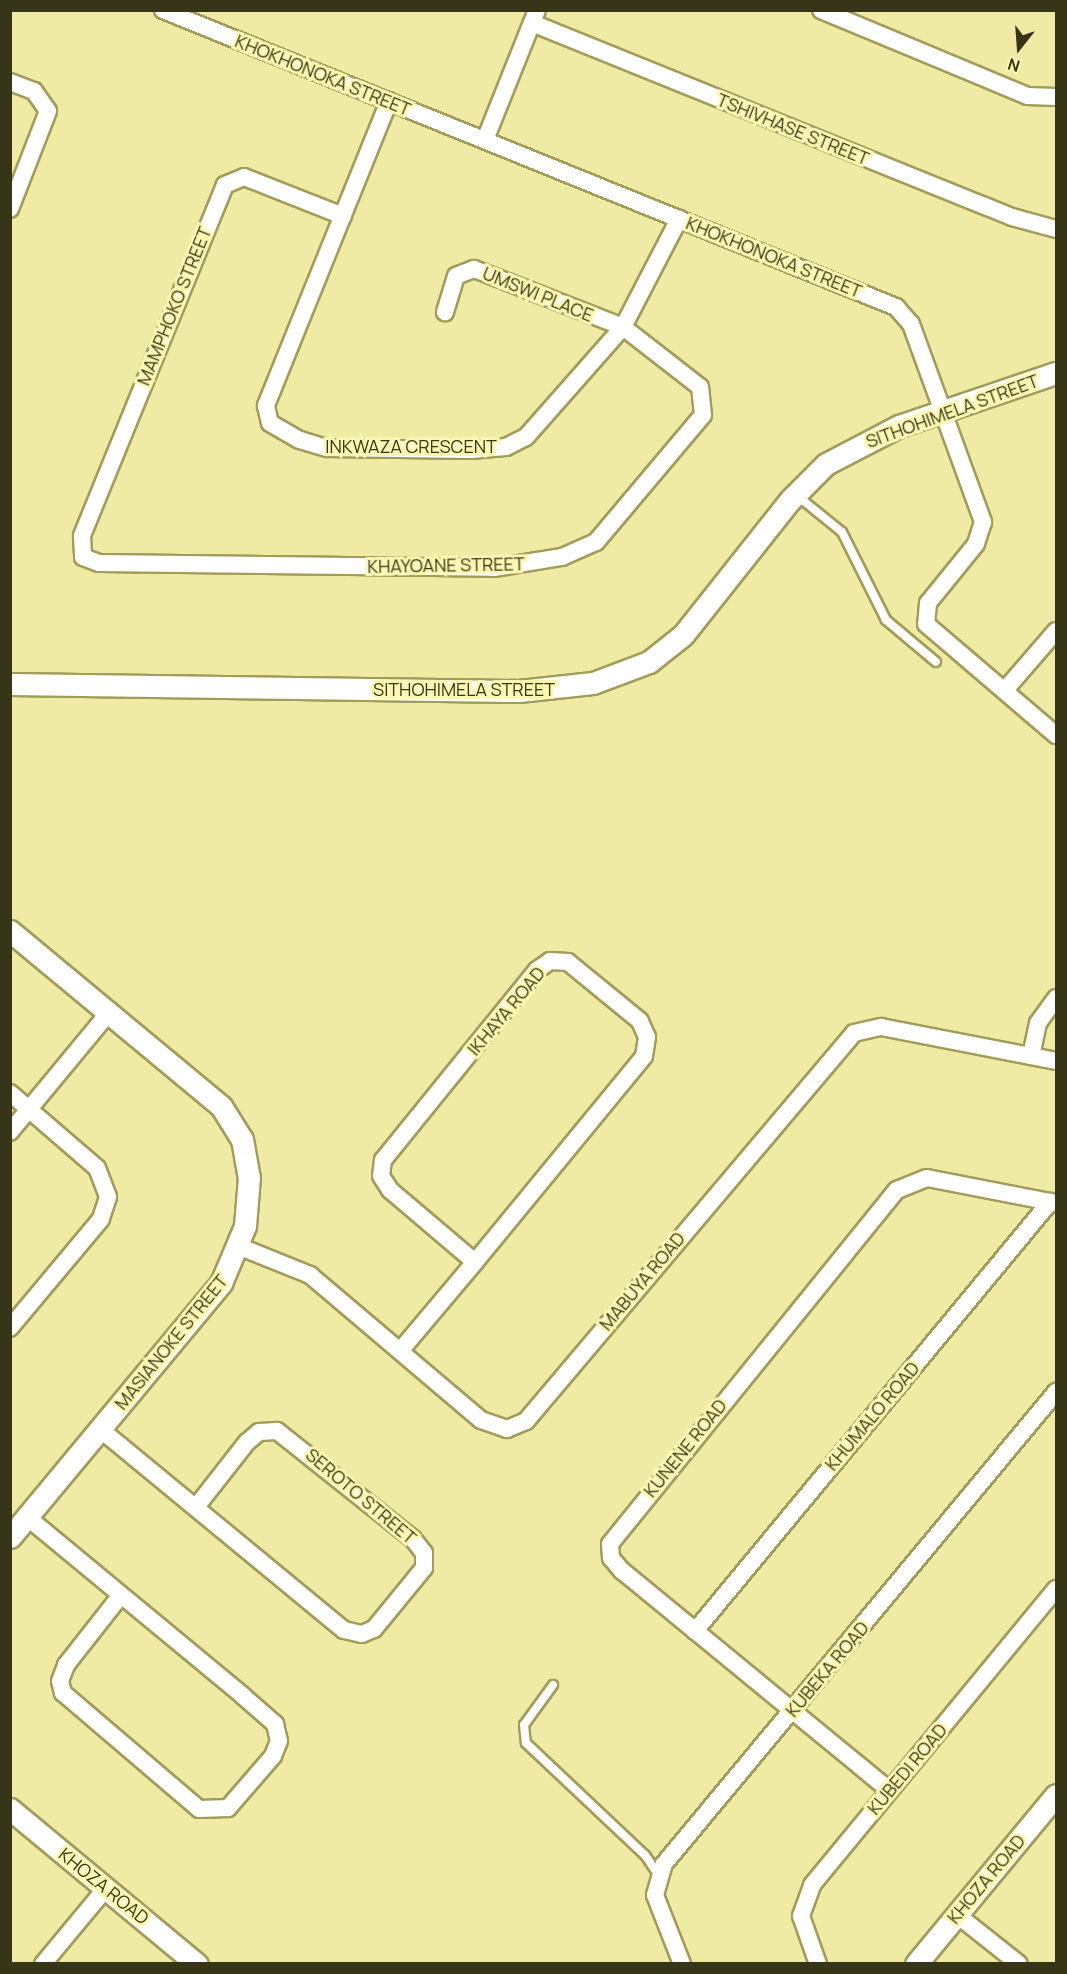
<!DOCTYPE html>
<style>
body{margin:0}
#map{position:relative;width:1067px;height:1974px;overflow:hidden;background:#efeaa4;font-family:Manrope,sans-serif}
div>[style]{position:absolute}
.roads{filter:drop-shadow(2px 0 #a29c59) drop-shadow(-2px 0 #a29c59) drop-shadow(0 2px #a29c59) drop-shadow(0 -2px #a29c59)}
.service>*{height:8px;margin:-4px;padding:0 4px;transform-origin:4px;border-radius:4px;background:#fff}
.minor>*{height:16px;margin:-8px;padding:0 8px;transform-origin:8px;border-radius:8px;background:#fff}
.tertiary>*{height:21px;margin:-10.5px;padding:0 10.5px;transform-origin:10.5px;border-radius:10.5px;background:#fff}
span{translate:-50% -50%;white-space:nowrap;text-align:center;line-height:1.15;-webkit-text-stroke:6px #fcf7b0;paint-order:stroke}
.street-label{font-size:18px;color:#373518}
.frame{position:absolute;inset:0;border:12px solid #373518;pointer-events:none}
.north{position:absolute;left:989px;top:18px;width:60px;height:60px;-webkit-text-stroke:4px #fcf7b0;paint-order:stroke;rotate:197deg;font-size:16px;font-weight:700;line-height:24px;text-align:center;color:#373518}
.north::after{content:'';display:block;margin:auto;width:21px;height:27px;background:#373518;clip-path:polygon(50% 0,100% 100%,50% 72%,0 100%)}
</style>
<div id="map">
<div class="roads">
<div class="service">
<div style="left:795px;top:494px;width:60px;rotate:39deg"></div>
<div style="left:842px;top:532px;width:98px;rotate:63.4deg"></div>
<div style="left:886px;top:620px;width:65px;rotate:40deg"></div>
<div style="left:553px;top:1685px;width:49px;rotate:125.9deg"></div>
<div style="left:524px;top:1725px;width:18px;rotate:84deg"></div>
<div style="left:526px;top:1743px;width:163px;rotate:43.3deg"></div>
<div style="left:645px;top:1855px;width:23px;rotate:56deg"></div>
</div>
<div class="minor">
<div style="left:163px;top:10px;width:791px;rotate:22.06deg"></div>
<div style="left:896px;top:307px;width:23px;rotate:49deg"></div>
<div style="left:911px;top:324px;width:211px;rotate:70deg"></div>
<div style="left:983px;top:522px;width:23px;rotate:108deg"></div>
<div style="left:976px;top:544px;width:76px;rotate:129.1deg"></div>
<div style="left:928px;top:603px;width:21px;rotate:95deg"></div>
<div style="left:926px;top:624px;width:171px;rotate:40.5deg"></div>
<div style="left:821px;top:10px;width:224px;rotate:22.6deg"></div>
<div style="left:1028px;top:96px;width:28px;rotate:2deg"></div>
<div style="left:532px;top:23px;width:518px;rotate:22.01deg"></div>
<div style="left:1012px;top:217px;width:46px;rotate:15.3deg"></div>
<div style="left:10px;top:82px;width:26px;rotate:21deg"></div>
<div style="left:34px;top:91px;width:24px;rotate:55deg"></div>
<div style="left:48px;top:111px;width:105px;rotate:111.2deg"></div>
<div style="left:389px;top:101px;width:329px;rotate:112deg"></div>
<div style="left:266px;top:406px;width:17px;rotate:77deg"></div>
<div style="left:270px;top:423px;width:34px;rotate:30deg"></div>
<div style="left:300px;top:440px;width:28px;rotate:17deg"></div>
<div style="left:327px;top:448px;width:144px;rotate:0.8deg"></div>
<div style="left:471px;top:450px;width:35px;rotate:-5deg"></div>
<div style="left:506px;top:447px;width:22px;rotate:-27deg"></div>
<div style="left:526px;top:437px;width:147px;rotate:-48.6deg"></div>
<div style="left:623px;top:327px;width:122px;rotate:-62.6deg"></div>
<div style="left:485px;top:140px;width:140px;rotate:-68.2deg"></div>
<div style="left:343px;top:216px;width:106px;rotate:-158.5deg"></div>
<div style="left:244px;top:177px;width:21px;rotate:157deg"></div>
<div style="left:225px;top:185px;width:379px;rotate:112.2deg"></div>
<div style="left:82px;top:536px;width:21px;rotate:87deg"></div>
<div style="left:83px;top:557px;width:17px;rotate:21deg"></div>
<div style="left:99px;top:563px;width:395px;rotate:0.7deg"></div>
<div style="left:494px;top:568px;width:69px;rotate:-9.2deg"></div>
<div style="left:562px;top:557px;width:37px;rotate:-24deg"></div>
<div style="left:596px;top:542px;width:166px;rotate:-49.9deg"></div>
<div style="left:703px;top:415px;width:28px;rotate:-96deg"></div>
<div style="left:700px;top:387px;width:98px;rotate:-142.1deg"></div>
<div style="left:623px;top:327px;width:160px;rotate:-158.7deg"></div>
<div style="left:474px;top:269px;width:19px;rotate:159deg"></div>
<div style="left:456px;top:276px;width:38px;rotate:107deg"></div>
<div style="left:1005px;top:690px;width:78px;rotate:-49.2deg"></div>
<div style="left:1031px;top:1056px;width:34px;rotate:-78deg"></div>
<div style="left:1038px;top:1023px;width:31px;rotate:-54deg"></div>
<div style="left:10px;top:1093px;width:115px;rotate:40.8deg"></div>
<div style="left:97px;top:1168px;width:31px;rotate:69deg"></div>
<div style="left:108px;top:1197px;width:23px;rotate:108deg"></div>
<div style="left:101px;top:1219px;width:142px;rotate:129.9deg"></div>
<div style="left:10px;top:1132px;width:157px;rotate:-50.4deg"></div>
<div style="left:238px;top:1246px;width:78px;rotate:21.9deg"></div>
<div style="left:310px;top:1275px;width:224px;rotate:40.3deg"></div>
<div style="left:481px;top:1420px;width:28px;rotate:19deg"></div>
<div style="left:507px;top:1429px;width:21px;rotate:-23deg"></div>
<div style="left:526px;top:1421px;width:508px;rotate:-49.79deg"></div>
<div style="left:854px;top:1033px;width:28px;rotate:-13deg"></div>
<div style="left:881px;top:1027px;width:178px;rotate:11deg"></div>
<div style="left:400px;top:1351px;width:116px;rotate:-49.9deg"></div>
<div style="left:475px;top:1262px;width:266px;rotate:-50.6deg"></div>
<div style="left:644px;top:1056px;width:19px;rotate:-81deg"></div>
<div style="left:647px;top:1037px;width:17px;rotate:-114deg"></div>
<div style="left:640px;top:1021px;width:93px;rotate:-140.7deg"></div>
<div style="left:568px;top:962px;width:18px;rotate:-177deg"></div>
<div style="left:550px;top:961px;width:16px;rotate:145deg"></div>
<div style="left:537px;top:970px;width:245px;rotate:129deg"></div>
<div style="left:383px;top:1160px;width:16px;rotate:97deg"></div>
<div style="left:381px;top:1176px;width:17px;rotate:57deg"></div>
<div style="left:390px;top:1190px;width:111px;rotate:40.3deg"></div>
<div style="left:100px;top:1429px;width:316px;rotate:39.5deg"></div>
<div style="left:344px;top:1630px;width:18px;rotate:13deg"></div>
<div style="left:362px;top:1634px;width:13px;rotate:-23deg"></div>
<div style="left:374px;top:1629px;width:79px;rotate:-50.7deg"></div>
<div style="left:424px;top:1568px;width:15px;rotate:-90deg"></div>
<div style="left:424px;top:1553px;width:18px;rotate:-128deg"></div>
<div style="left:413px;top:1539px;width:174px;rotate:-141.5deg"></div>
<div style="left:277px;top:1431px;width:18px;rotate:177deg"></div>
<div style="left:259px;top:1432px;width:16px;rotate:140deg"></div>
<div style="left:247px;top:1442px;width:83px;rotate:128.1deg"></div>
<div style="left:27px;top:1517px;width:281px;rotate:39.6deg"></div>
<div style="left:243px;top:1696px;width:43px;rotate:41.2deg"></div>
<div style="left:275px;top:1724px;width:17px;rotate:77deg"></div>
<div style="left:279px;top:1741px;width:16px;rotate:112deg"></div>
<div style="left:273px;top:1756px;width:69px;rotate:130.9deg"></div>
<div style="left:228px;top:1808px;width:29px;rotate:178deg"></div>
<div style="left:199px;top:1809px;width:179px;rotate:-139.5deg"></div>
<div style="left:63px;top:1693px;width:12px;rotate:-104deg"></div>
<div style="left:60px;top:1681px;width:17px;rotate:-69deg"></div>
<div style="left:66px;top:1665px;width:89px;rotate:-51.8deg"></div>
<div style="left:695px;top:1631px;width:557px;rotate:-50.39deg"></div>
<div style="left:889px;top:1790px;width:345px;rotate:-140.6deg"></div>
<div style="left:622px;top:1571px;width:17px;rotate:-130deg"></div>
<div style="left:611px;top:1558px;width:14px;rotate:-94deg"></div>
<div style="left:610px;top:1544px;width:456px;rotate:-51deg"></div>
<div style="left:897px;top:1190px;width:32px;rotate:-22deg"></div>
<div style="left:927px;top:1178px;width:131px;rotate:11deg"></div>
<div style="left:956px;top:1914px;width:80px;rotate:38.4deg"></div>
<div style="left:43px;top:1964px;width:99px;rotate:-50.3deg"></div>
<div style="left:682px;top:1964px;width:74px;rotate:-111.4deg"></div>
<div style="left:655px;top:1895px;width:32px;rotate:-74deg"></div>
<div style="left:664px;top:1864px;width:614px;rotate:-50.29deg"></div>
<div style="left:818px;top:1964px;width:51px;rotate:-109.5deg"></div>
<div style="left:801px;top:1916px;width:33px;rotate:-70deg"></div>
<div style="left:812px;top:1885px;width:384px;rotate:-50.5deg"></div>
</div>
<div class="tertiary">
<div style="left:10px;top:684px;width:509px;rotate:0.79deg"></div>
<div style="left:519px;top:691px;width:74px;rotate:-6.2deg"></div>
<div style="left:593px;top:683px;width:60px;rotate:-20.6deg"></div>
<div style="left:649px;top:662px;width:43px;rotate:-38.5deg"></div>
<div style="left:683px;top:635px;width:172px;rotate:-51.6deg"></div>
<div style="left:790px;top:500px;width:51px;rotate:-45deg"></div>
<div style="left:826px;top:464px;width:82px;rotate:-27.5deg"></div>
<div style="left:899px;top:426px;width:166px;rotate:-18.7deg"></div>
<div style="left:10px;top:931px;width:274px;rotate:39.7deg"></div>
<div style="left:221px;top:1106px;width:39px;rotate:58deg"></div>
<div style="left:242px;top:1139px;width:39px;rotate:80deg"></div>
<div style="left:249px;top:1177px;width:49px;rotate:94.7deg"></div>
<div style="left:245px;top:1226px;width:62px;rotate:112.8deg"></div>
<div style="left:221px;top:1283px;width:330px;rotate:129.7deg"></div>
<div style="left:10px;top:1809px;width:243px;rotate:39.7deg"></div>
<div style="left:916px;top:1964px;width:219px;rotate:-50.4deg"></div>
</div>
</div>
<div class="street-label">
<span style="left:323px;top:75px;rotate:22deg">KHOKHONOKA STREET</span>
<span style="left:793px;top:129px;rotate:22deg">TSHIVHASE STREET</span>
<span style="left:774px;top:257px;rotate:22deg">KHOKHONOKA STREET</span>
<span style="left:538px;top:294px;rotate:22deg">UMSWI PLACE</span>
<span style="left:174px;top:306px;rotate:-68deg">MAMPHOKO STREET</span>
<span style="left:952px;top:411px;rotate:-20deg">SITHOHIMELA STREET</span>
<span style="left:411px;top:446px">INKWAZA CRESCENT</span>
<span style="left:446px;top:565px;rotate:-1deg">KHAYOANE STREET</span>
<span style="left:464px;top:689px">SITHOHIMELA STREET</span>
<span style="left:506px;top:1011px;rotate:-50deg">IKHAYA ROAD</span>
<span style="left:642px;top:1281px;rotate:-50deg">MABUYA ROAD</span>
<span style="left:171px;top:1342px;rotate:-51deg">MASIANOKE STREET</span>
<span style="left:872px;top:1416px;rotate:-50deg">KHUMALO ROAD</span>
<span style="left:685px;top:1448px;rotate:-51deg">KUNENE ROAD</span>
<span style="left:361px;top:1496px;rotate:40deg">SEROTO STREET</span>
<span style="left:827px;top:1669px;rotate:-50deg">KUBEKA ROAD</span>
<span style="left:907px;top:1769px;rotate:-50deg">KUBEDI ROAD</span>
<span style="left:986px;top:1879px;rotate:-50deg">KHOZA ROAD</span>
<span style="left:104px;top:1886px;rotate:39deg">KHOZA ROAD</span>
</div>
<div class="frame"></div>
<div class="north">N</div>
</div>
